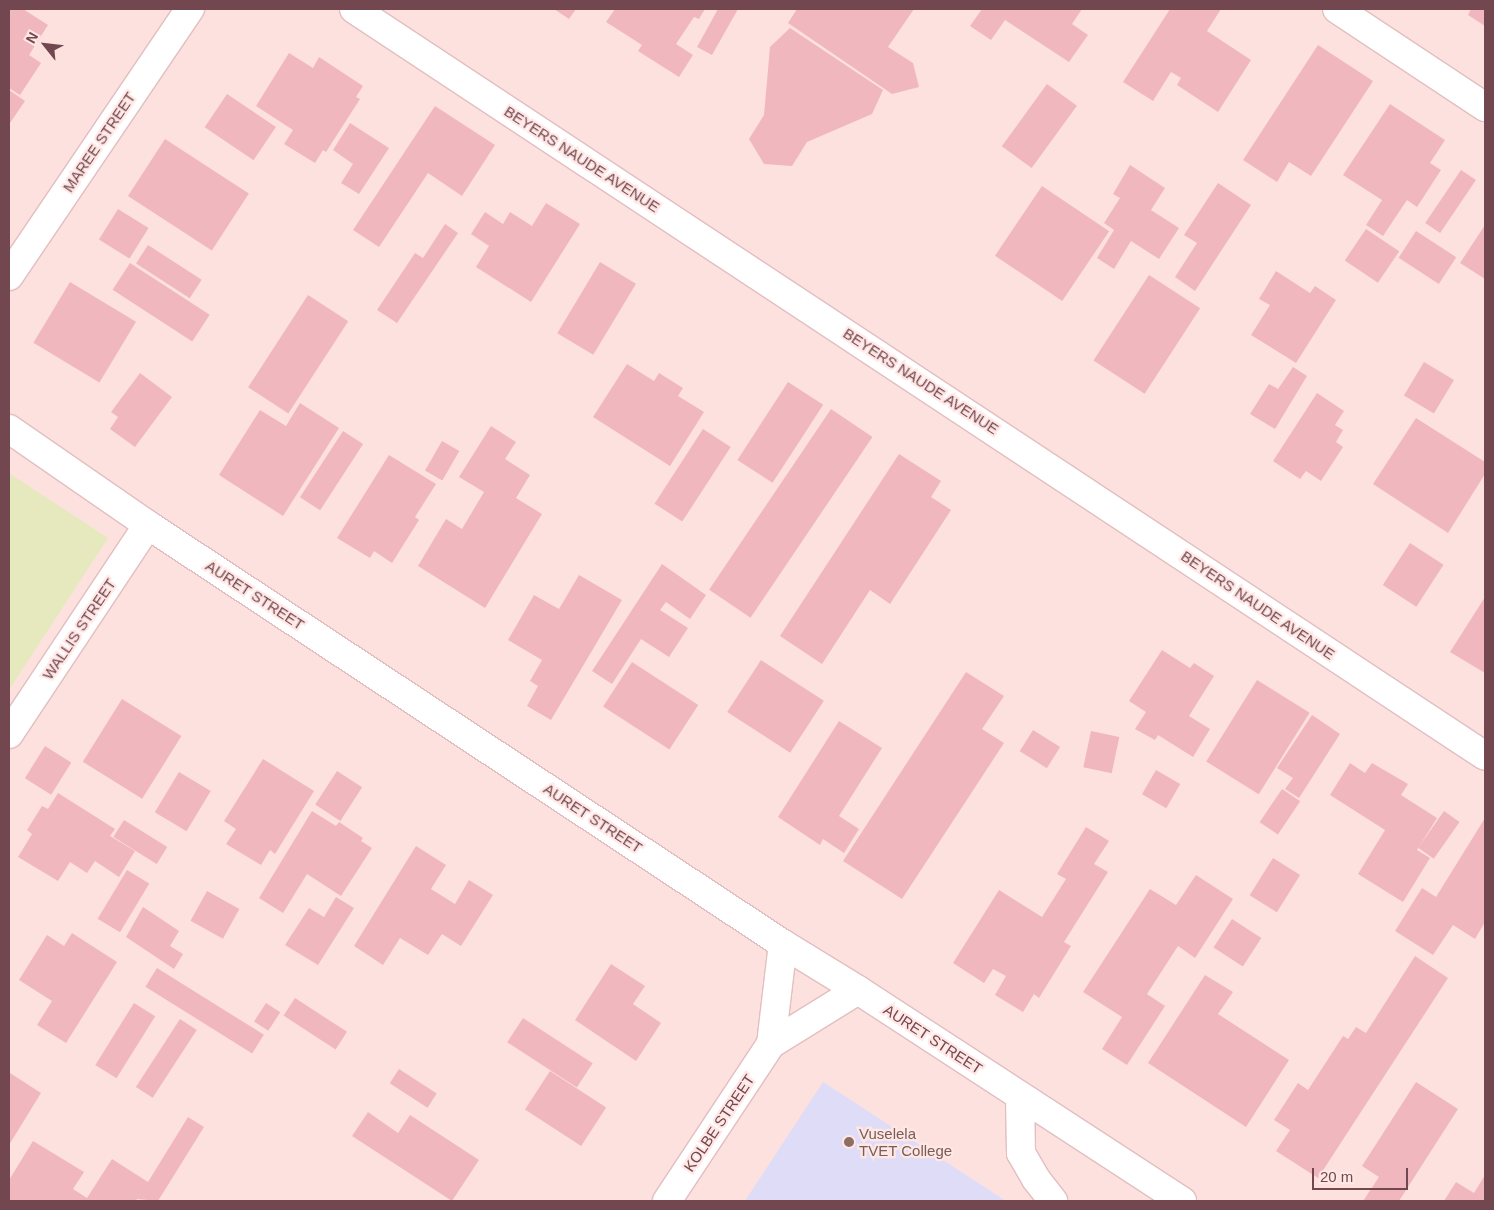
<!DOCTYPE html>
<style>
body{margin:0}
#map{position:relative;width:1494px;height:1210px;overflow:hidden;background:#fce1df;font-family:Arial,sans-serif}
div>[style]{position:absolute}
.education>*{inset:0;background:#dfdcf8}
.green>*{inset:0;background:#e6e9be}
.building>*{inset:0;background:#f1b7bf;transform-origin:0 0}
.roads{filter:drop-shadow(1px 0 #e2bec0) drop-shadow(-1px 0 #e2bec0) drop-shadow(0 1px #e2bec0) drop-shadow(0 -1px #e2bec0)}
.minor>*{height:28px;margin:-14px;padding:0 14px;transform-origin:14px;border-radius:14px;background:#fff}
.dots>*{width:14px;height:14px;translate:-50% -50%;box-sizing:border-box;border:2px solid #ffe7e5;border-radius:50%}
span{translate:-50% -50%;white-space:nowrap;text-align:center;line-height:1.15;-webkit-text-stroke:4.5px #ffe7e5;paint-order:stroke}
.street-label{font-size:15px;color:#72474f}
.education-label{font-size:15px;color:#785e54}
.left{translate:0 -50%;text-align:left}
.frame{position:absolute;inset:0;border:10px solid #72474f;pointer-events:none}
.north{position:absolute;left:20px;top:20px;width:50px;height:50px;-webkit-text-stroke:4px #ffe7e5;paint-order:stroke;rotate:299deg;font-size:14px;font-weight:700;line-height:20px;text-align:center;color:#72474f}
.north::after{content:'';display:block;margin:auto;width:18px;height:22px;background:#72474f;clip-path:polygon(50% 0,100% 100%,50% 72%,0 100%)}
.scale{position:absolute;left:1312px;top:1168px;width:96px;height:22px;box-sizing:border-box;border:2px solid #72474f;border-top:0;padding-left:6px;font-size:15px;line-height:18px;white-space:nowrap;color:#72474f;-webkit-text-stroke:4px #ffe7e5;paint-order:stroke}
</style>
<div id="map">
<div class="education">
<div style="clip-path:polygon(823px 1082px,1006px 1201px,745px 1201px)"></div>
</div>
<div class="green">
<div style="clip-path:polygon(9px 473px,108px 538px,9px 690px)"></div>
</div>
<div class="building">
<div style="clip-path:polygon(9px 9px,23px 9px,48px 25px,29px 55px,41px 63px,20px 95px,9px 88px)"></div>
<div style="clip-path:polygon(554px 9px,576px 9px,569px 19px)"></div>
<div style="clip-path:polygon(615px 9px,705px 9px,699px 19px,694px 17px,676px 44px,693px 55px,679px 77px,638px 51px,642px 45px,606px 22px)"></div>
<div style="clip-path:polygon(718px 9px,738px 9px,712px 55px,697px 47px)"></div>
<div style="clip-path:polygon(797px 9px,914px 9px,888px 47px,913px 63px,919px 87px,892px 94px,788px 23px)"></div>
<div style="clip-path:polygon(982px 9px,1082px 9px,1072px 24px,1088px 35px,1069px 62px,1005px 20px,991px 40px,970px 26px)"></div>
<div style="clip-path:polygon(1170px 9px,1221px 9px,1207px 31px,1251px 60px,1218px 112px,1177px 85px,1181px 78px,1171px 72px,1153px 101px,1123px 82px)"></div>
<div style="clip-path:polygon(1471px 9px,1485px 9px,1485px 26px,1468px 15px)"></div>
<div style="clip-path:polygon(790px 28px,883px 90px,872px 114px,807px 142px,792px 166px,764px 164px,749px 139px,764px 115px,770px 47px)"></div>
<div style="clip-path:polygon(1318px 45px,1373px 81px,1311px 176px,1289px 162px,1277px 182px,1243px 160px)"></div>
<div style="clip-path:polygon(289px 53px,313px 68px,319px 57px,363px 86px,356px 97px,360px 99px,326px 152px,323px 150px,315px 163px,284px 144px,293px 130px,256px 106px)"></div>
<div style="left:1047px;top:84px;width:37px;height:77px;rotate:36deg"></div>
<div style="clip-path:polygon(9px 90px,25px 101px,10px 123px,9px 121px)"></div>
<div style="left:227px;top:94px;width:59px;height:40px;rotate:34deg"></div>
<div style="clip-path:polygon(1390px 104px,1445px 140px,1430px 163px,1441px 170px,1417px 207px,1407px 200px,1383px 236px,1366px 225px,1382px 200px,1343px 175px)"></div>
<div style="clip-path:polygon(435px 106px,495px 145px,462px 196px,428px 173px,379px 247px,353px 230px)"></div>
<div style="clip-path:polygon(350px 123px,389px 148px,359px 194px,341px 183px,353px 164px,333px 150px)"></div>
<div style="left:165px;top:139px;width:100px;height:68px;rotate:33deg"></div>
<div style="clip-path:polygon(1130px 165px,1165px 188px,1151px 210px,1179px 228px,1159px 259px,1131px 241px,1114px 269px,1097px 258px,1114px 230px,1104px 223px,1120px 198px,1113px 194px)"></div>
<div style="left:1461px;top:170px;width:18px;height:64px;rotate:34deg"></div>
<div style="clip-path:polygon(1218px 183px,1251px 205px,1195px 291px,1175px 277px,1197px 243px,1184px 235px)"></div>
<div style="left:1042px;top:186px;width:81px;height:84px;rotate:34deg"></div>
<div style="clip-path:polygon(546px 203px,580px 224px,531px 302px,476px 267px,489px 246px,471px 234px,485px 212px,503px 224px,510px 212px,532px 226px)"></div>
<div style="left:118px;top:209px;width:36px;height:36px;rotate:32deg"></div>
<div style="clip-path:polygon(445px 224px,458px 233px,397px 323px,377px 310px,415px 253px,423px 258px)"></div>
<div style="clip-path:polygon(1485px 225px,1485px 279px,1460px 263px)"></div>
<div style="left:1366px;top:229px;width:40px;height:38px;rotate:34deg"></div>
<div style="left:1416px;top:231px;width:48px;height:32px;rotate:33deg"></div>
<div style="left:148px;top:245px;width:64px;height:22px;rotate:33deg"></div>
<div style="left:600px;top:262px;width:42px;height:83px;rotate:31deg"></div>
<div style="left:130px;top:263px;width:95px;height:32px;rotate:33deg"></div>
<div style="clip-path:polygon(1276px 271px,1310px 293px,1315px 286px,1336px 300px,1296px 363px,1251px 335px,1270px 305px,1259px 299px)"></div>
<div style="left:1149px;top:275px;width:61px;height:102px;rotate:33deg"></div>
<div style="left:70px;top:282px;width:77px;height:71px;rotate:31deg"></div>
<div style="left:308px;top:295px;width:48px;height:110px;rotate:33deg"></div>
<div style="left:1424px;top:362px;width:35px;height:39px;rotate:31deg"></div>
<div style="clip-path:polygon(627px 364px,654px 381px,659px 373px,683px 388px,678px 396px,704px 412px,670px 466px,593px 417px)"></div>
<div style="clip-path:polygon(1293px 367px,1307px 376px,1275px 429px,1250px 414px,1269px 384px,1278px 389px)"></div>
<div style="clip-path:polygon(140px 373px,172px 397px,135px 447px,110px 429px,118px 417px,111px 412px)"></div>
<div style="left:788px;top:382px;width:42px;height:93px;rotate:33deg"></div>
<div style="clip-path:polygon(1317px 393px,1344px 411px,1335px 425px,1343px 430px,1336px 442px,1343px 447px,1321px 481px,1306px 471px,1300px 479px,1273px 461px)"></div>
<div style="clip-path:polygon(300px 403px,339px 428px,283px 516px,219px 475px,260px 410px,286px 426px)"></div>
<div style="left:831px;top:409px;width:50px;height:218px;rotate:34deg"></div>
<div style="clip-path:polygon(1416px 418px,1485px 462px,1485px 474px,1448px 533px,1373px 484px)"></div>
<div style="clip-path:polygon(491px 426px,516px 442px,505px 459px,530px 475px,516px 498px,542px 514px,485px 608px,418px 566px,446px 519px,462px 529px,484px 492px,459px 477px)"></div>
<div style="left:703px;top:429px;width:33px;height:89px;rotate:33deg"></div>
<div style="left:343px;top:431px;width:24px;height:79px;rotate:33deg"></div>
<div style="left:442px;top:441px;width:20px;height:34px;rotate:30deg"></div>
<div style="clip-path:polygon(899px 454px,941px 481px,931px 497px,951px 510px,890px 604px,870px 590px,822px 664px,780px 636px)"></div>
<div style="clip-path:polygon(389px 455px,436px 484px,415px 517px,419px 520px,392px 563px,374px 551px,370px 558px,337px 538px)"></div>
<div style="left:1410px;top:543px;width:40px;height:50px;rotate:33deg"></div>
<div style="clip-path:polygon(662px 564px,706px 595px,690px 619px,666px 602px,660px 610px,688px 628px,669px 657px,641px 639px,612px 684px,592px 671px)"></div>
<div style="clip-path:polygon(579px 575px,622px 600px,551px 720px,527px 706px,538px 686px,530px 681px,542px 660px,508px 640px,534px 595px,559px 609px)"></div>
<div style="clip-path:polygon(1485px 597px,1485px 673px,1450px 652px)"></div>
<div style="clip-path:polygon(1162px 650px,1190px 668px,1194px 663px,1214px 676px,1189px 716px,1210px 729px,1193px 757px,1158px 735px,1155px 740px,1135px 729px,1146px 712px,1129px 701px)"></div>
<div style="left:761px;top:660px;width:75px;height:62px;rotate:33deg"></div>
<div style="left:632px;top:662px;width:79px;height:53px;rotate:33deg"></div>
<div style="clip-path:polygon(966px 672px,1004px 696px,982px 729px,1004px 743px,902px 899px,843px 861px)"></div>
<div style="left:1257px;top:680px;width:62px;height:96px;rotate:32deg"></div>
<div style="left:122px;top:699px;width:70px;height:74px;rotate:32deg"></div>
<div style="clip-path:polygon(1312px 715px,1340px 734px,1299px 798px,1285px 789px,1293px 778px,1277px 768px)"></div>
<div style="clip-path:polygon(839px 721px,882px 748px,839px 816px,859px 829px,844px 853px,823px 839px,820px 845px,778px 817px)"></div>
<div style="left:1033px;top:730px;width:32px;height:25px;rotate:32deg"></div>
<div style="left:1091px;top:731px;width:29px;height:37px;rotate:12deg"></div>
<div style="left:45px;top:746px;width:31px;height:38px;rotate:32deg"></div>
<div style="clip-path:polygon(263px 759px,314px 791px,275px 854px,270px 850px,261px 865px,226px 844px,236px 829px,224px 821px)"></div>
<div style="clip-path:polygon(1350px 763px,1365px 773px,1372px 763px,1408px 784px,1401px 795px,1437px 818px,1417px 850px,1430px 858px,1403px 902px,1358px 874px,1385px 830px,1330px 795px)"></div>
<div style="left:1156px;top:770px;width:28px;height:28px;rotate:30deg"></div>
<div style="left:337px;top:771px;width:30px;height:40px;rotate:33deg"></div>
<div style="left:179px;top:772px;width:37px;height:47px;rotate:31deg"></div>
<div style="left:1282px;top:789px;width:22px;height:40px;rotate:34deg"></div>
<div style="clip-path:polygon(58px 793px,115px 829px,110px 836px,135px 851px,119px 877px,95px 861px,87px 873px,70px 862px,58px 881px,18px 857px,32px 834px,27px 830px,42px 806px,48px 809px)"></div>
<div style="clip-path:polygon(312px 811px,336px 826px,339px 822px,363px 838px,361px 841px,372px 848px,341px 896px,307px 874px,283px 913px,259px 898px)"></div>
<div style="left:1444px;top:811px;width:19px;height:45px;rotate:35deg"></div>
<div style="clip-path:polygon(1485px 818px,1485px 922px,1475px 939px,1453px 925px,1433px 955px,1395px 931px,1422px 888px,1436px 897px)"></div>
<div style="left:124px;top:820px;width:51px;height:20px;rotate:32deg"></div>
<div style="clip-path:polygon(1086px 827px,1109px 841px,1094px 864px,1108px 872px,1064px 942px,1071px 946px,1039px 998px,1034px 994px,1023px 1012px,995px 995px,1006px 976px,993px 969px,984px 983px,953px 963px,999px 890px,1042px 917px,1066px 879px,1057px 874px)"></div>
<div style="clip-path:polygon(416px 846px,446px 865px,431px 889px,455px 904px,469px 880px,493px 895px,461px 946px,442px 934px,428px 955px,400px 938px,383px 965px,354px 946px)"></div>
<div style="left:1273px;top:858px;width:32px;height:44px;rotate:32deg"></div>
<div style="left:127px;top:870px;width:26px;height:57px;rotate:31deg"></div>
<div style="clip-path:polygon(1196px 875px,1233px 899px,1195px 958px,1178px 946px,1147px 994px,1165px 1006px,1127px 1065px,1102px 1049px,1122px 1017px,1083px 992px,1150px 889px,1176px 905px)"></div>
<div style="left:207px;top:891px;width:37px;height:34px;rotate:29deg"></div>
<div style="clip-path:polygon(336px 897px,354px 908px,318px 965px,285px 945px,309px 908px,324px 917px)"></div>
<div style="clip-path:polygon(143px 907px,179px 931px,170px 946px,183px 954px,174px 969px,126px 937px)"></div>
<div style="left:1232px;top:919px;width:35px;height:34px;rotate:33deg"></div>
<div style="clip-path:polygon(72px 933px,117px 962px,66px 1043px,37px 1025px,52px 1001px,19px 980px,47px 935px,64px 946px)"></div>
<div style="clip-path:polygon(1415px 956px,1448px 978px,1318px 1178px,1276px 1151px,1290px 1130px,1274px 1120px,1298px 1083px,1308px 1090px,1343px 1036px,1348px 1039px,1356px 1027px,1366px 1033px)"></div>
<div style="clip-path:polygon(611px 964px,645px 986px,633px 1004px,661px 1023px,636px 1061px,575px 1020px)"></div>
<div style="left:157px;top:968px;width:126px;height:22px;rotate:32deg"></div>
<div style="clip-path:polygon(1205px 975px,1233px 992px,1218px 1014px,1289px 1060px,1246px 1127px,1148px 1063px)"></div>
<div style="left:295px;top:998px;width:62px;height:21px;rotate:33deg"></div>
<div style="left:134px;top:1003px;width:25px;height:73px;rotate:32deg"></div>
<div style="left:266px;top:1003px;width:17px;height:22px;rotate:33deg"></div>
<div style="left:523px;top:1018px;width:83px;height:29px;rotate:33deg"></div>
<div style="left:180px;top:1019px;width:20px;height:81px;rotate:33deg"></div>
<div style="left:399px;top:1069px;width:45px;height:17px;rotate:33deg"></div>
<div style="left:550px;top:1071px;width:67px;height:46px;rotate:33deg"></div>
<div style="clip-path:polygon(10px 1073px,41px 1093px,9px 1145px,9px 1076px)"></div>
<div style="clip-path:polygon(1416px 1082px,1458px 1109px,1399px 1201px,1363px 1201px,1379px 1177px,1362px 1166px)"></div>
<div style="clip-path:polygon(368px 1112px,398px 1133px,410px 1115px,479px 1160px,452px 1201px,352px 1136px)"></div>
<div style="clip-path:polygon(188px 1117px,204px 1127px,158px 1201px,137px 1199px,136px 1201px,9px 1201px,9px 1180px,33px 1141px,84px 1172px,73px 1189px,87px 1198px,112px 1159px,148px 1182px)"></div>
<div style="clip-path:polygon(1485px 1175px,1485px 1201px,1444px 1201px,1456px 1182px,1474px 1193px)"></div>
</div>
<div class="roads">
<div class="minor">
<div style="left:354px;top:9px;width:1355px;rotate:33.44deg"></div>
<div style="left:1337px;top:9px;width:178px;rotate:33.5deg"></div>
<div style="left:9px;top:276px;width:323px;rotate:-55.9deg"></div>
<div style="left:9px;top:429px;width:169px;rotate:34.6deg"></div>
<div style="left:148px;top:525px;width:761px;rotate:33.42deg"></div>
<div style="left:783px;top:944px;width:88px;rotate:31.5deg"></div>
<div style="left:858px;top:990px;width:387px;rotate:33.1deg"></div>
<div style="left:9px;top:734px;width:251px;rotate:-56.4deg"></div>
<div style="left:771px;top:1044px;width:101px;rotate:-83.2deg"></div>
<div style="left:1020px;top:1096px;width:57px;rotate:89deg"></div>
<div style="left:1021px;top:1153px;width:30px;rotate:60deg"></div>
<div style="left:1036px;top:1179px;width:28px;rotate:52deg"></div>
<div style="left:667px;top:1201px;width:188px;rotate:-56.5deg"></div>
<div style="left:771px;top:1044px;width:102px;rotate:-31.8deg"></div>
</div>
</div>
<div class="dots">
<div style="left:849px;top:1142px;background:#8d6e63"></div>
</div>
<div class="street-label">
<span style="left:99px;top:142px;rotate:-56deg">MAREE STREET</span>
<span style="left:582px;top:159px;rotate:33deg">BEYERS NAUDE AVENUE</span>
<span style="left:921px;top:381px;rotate:33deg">BEYERS NAUDE AVENUE</span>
<span style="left:255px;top:595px;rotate:33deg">AURET STREET</span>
<span style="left:1258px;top:605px;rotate:34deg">BEYERS NAUDE AVENUE</span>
<span style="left:79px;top:629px;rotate:-56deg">WALLIS STREET</span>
<span style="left:593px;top:818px;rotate:33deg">AURET STREET</span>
<span style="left:933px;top:1039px;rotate:33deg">AURET STREET</span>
<span style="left:719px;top:1123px;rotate:-56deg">KOLBE STREET</span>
</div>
<div class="education-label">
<span class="left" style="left:859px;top:1142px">Vuselela<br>TVET College</span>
</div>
<div class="frame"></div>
<div class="north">N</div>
<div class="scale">20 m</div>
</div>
